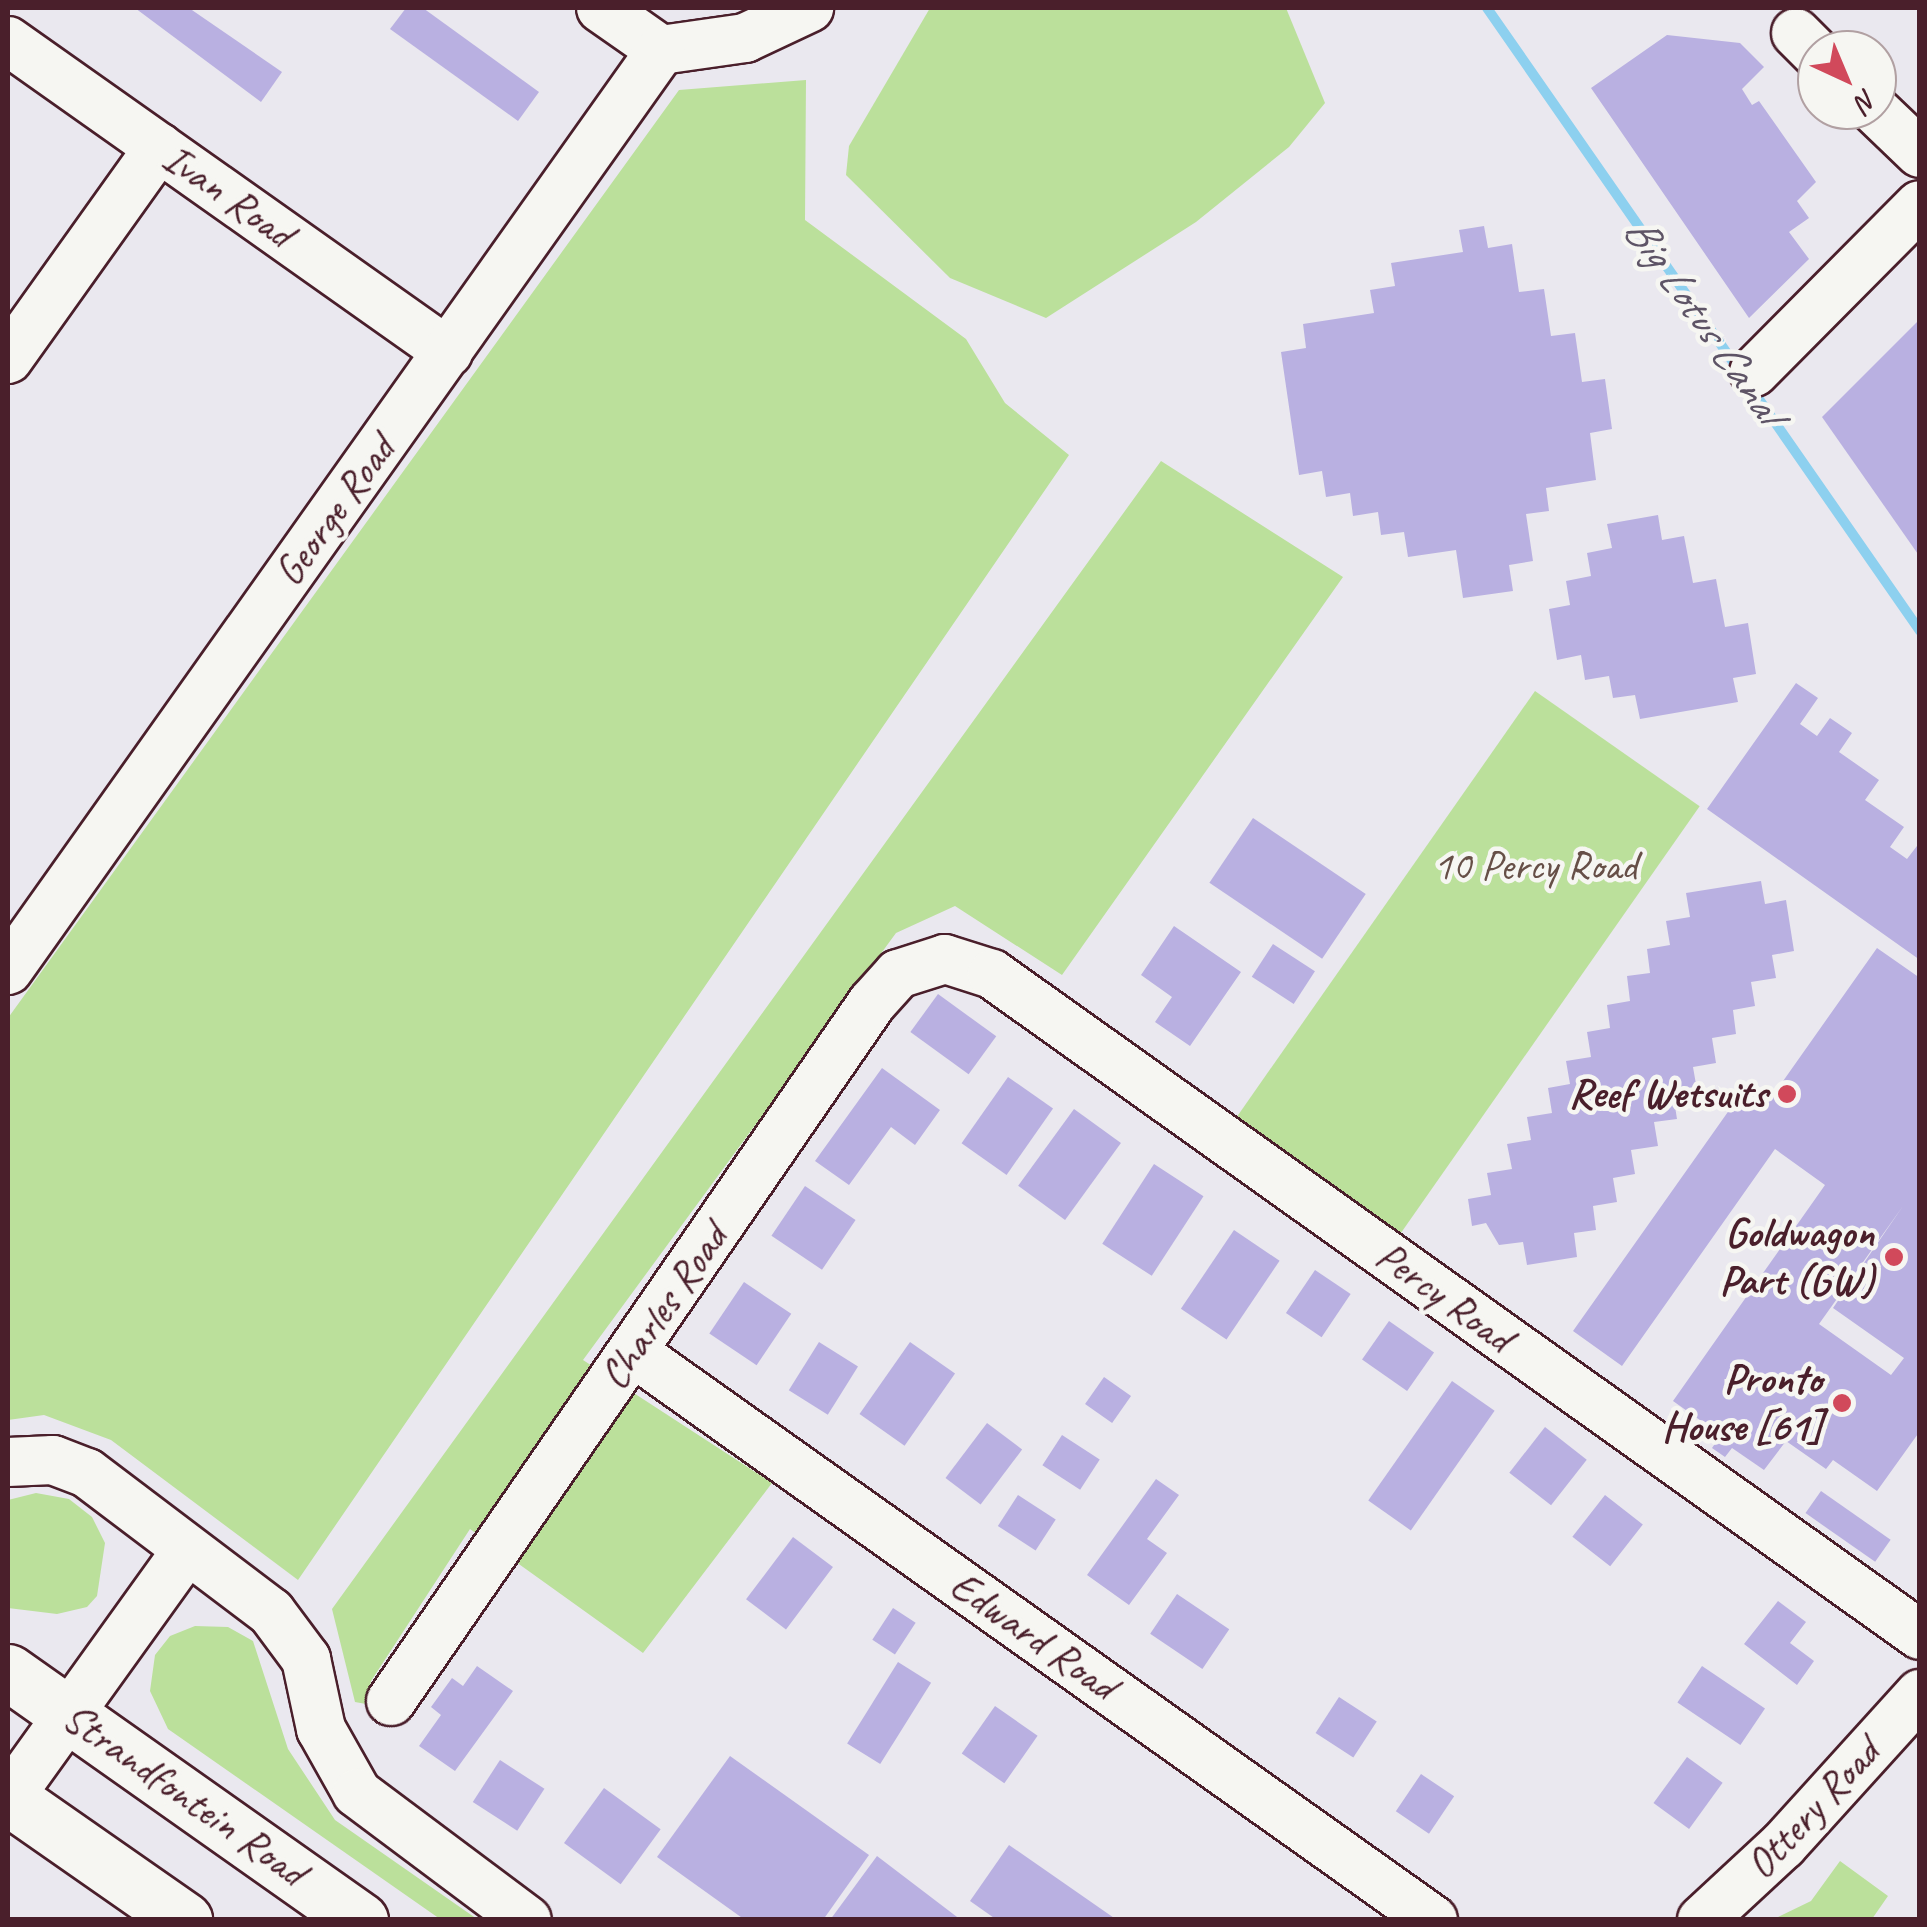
<!DOCTYPE html>
<style>
body{margin:0}
#map{position:relative;width:1927px;height:1927px;overflow:hidden;background:#eae8ef;font-family:Caveat,sans-serif}
div>[style]{position:absolute}
.green>*{inset:0;background:#bbe09b;transform-origin:0 0}
.stream>*{height:10px;margin:-5px;padding:0 5px;transform-origin:5px;border-radius:5px;background:#8dd0ef}
.building>*{inset:0;background:#b9b0e1;transform-origin:0 0}
.roads{filter:drop-shadow(2px 0 #4a1f2b) drop-shadow(-2px 0 #4a1f2b) drop-shadow(0 2px #4a1f2b) drop-shadow(0 -2px #4a1f2b)}
.minor>*{height:48px;margin:-24px;padding:0 24px;transform-origin:24px;border-radius:24px;background:#f6f6f2}
.major>*{height:55px;margin:-27.5px;padding:0 27.5px;transform-origin:27.5px;border-radius:27.5px;background:#f6f6f2}
.dots>*{width:28px;height:28px;translate:-50% -50%;box-sizing:border-box;border:5px solid #f6f6f2;border-radius:50%}
span{translate:-50% -50%;white-space:nowrap;text-align:center;line-height:1.15;-webkit-text-stroke:9px #f6f6f2;paint-order:stroke}
.street-label{font-size:42px;color:#4a1f2b}
.park-label{font-size:42px;color:#664f47}
.poi-label{font-size:42px;color:#4a1f2b;font-weight:700}
.right{translate:-100% -50%;text-align:right}
.water-label{font-size:45px;color:#5e5466;font-style:italic}
.frame{position:absolute;inset:0;border:10px solid #4a1f2b;pointer-events:none}
.north{position:absolute;left:1797px;top:30px;width:100px;height:100px;box-sizing:border-box;background:#f6f6f2;border:2px solid #b1a0a2;border-radius:50%;rotate:136deg;font-size:28px;font-weight:700;line-height:40px;text-align:center;color:#4a1f2b}
.north::after{content:'';display:block;margin:auto;width:35px;height:45px;background:#d1495b;clip-path:polygon(50% 0,100% 100%,50% 72%,0 100%)}
</style>
<div id="map">
<div class="green">
<div style="clip-path:polygon(930px 8px,1286px 8px,1325px 103px,1289px 147px,1196px 222px,1046px 318px,950px 278px,846px 175px,849px 146px)"></div>
<div style="clip-path:polygon(806px 80px,805px 220px,966px 339px,1005px 403px,1069px 455px,298px 1580px,111px 1440px,44px 1415px,8px 1420px,8px 1018px,679px 90px)"></div>
<div style="clip-path:polygon(1161px 461px,1343px 577px,1062px 975px,955px 906px,896px 933px,583px 1360px,772px 1483px,643px 1653px,470px 1529px,371px 1681px,366px 1704px,355px 1702px,332px 1609px)"></div>
<div style="left:1535px;top:691px;width:201px;height:530px;rotate:35deg"></div>
<div style="clip-path:polygon(36px 1493px,69px 1499px,92px 1517px,105px 1543px,97px 1596px,87px 1607px,57px 1614px,8px 1608px,8px 1500px)"></div>
<div style="clip-path:polygon(195px 1626px,228px 1627px,253px 1641px,288px 1749px,335px 1820px,477px 1919px,440px 1919px,168px 1729px,150px 1691px,155px 1655px,170px 1636px)"></div>
<div style="clip-path:polygon(1840px 1861px,1888px 1896px,1872px 1919px,1774px 1919px,1811px 1901px)"></div>
</div>
<div class="stream">
<div style="left:1487px;top:8px;width:759px;rotate:55.2deg"></div>
</div>
<div class="building">
<div style="clip-path:polygon(135px 8px,189px 8px,282px 72px,261px 102px)"></div>
<div style="clip-path:polygon(406px 8px,423px 8px,539px 92px,518px 121px,390px 29px)"></div>
<div style="clip-path:polygon(1667px 35px,1740px 43px,1764px 67px,1742px 89px,1752px 105px,1759px 101px,1816px 182px,1797px 201px,1809px 218px,1789px 232px,1809px 259px,1749px 318px,1591px 88px)"></div>
<div style="clip-path:polygon(1484px 226px,1488px 248px,1512px 244px,1519px 292px,1544px 289px,1551px 336px,1575px 333px,1582px 382px,1605px 379px,1612px 429px,1590px 433px,1596px 480px,1546px 488px,1549px 511px,1526px 514px,1533px 561px,1509px 565px,1513px 591px,1463px 598px,1456px 550px,1408px 557px,1404px 532px,1381px 535px,1378px 512px,1353px 516px,1350px 493px,1326px 497px,1322px 471px,1299px 475px,1281px 352px,1306px 348px,1303px 324px,1374px 313px,1370px 290px,1395px 286px,1391px 263px,1463px 252px,1459px 230px)"></div>
<div style="clip-path:polygon(1920px 319px,1920px 557px,1822px 417px)"></div>
<div style="clip-path:polygon(1658px 515px,1662px 540px,1684px 536px,1693px 583px,1716px 579px,1725px 627px,1748px 623px,1756px 674px,1733px 678px,1738px 702px,1640px 719px,1635px 695px,1613px 698px,1609px 676px,1585px 680px,1581px 655px,1557px 660px,1549px 609px,1570px 605px,1566px 581px,1591px 576px,1587px 553px,1612px 548px,1607px 524px)"></div>
<div style="clip-path:polygon(1796px 683px,1818px 698px,1800px 724px,1817px 736px,1830px 718px,1852px 733px,1839px 752px,1879px 780px,1865px 800px,1904px 827px,1890px 847px,1907px 859px,1920px 842px,1920px 960px,1707px 809px)"></div>
<div style="left:1253px;top:818px;width:136px;height:78px;rotate:34deg"></div>
<div style="clip-path:polygon(1761px 881px,1765px 904px,1786px 900px,1794px 951px,1772px 955px,1776px 978px,1751px 982px,1755px 1006px,1733px 1010px,1736px 1034px,1712px 1038px,1716px 1063px,1693px 1067px,1697px 1090px,1673px 1094px,1677px 1119px,1654px 1122px,1658px 1146px,1631px 1150px,1635px 1174px,1613px 1178px,1617px 1202px,1593px 1206px,1596px 1230px,1574px 1233px,1577px 1257px,1527px 1265px,1523px 1242px,1499px 1245px,1486px 1223px,1472px 1226px,1468px 1199px,1491px 1195px,1487px 1173px,1512px 1169px,1507px 1144px,1531px 1140px,1527px 1117px,1552px 1113px,1548px 1088px,1570px 1084px,1566px 1061px,1591px 1057px,1587px 1032px,1610px 1028px,1607px 1005px,1630px 1001px,1627px 976px,1650px 973px,1647px 949px,1670px 945px,1666px 921px,1690px 917px,1686px 893px)"></div>
<div style="clip-path:polygon(1174px 926px,1241px 972px,1190px 1046px,1155px 1022px,1172px 997px,1141px 975px)"></div>
<div style="left:1273px;top:944px;width:50px;height:39px;rotate:33deg"></div>
<div style="clip-path:polygon(evenodd,1877px 948px,1920px 978px,1920px 1431px,1877px 1491px,1833px 1460px,1826px 1469px,1786px 1441px,1764px 1470px,1732px 1448px,1725px 1457px,1712px 1448px,1721px 1435px,1673px 1401px,1825px 1185px,1775px 1149px,1622px 1366px,1573px 1331px,1742px 1092px,1764px 1108px,1877px 948px,1903px 1206px,1833px 1308px,1904px 1358px,1891px 1375px,1819px 1324px,1903px 1206px)"></div>
<div style="left:938px;top:994px;width:72px;height:47px;rotate:36deg"></div>
<div style="clip-path:polygon(882px 1068px,940px 1110px,915px 1145px,891px 1127px,849px 1185px,815px 1161px)"></div>
<div style="left:1008px;top:1077px;width:55px;height:81px;rotate:35deg"></div>
<div style="left:1074px;top:1109px;width:58px;height:95px;rotate:36deg"></div>
<div style="left:1154px;top:1164px;width:59px;height:95px;rotate:33deg"></div>
<div style="left:805px;top:1186px;width:61px;height:60px;rotate:34deg"></div>
<div style="left:1234px;top:1230px;width:55px;height:95px;rotate:34deg"></div>
<div style="left:1315px;top:1270px;width:43px;height:52px;rotate:34deg"></div>
<div style="left:744px;top:1282px;width:57px;height:62px;rotate:34deg"></div>
<div style="left:1389px;top:1321px;width:55px;height:47px;rotate:35deg"></div>
<div style="left:819px;top:1342px;width:46px;height:57px;rotate:32deg"></div>
<div style="left:910px;top:1342px;width:55px;height:88px;rotate:35deg"></div>
<div style="left:1104px;top:1377px;width:33px;height:33px;rotate:35deg"></div>
<div style="left:1452px;top:1381px;width:52px;height:146px;rotate:35deg"></div>
<div style="left:987px;top:1423px;width:44px;height:69px;rotate:37deg"></div>
<div style="left:1545px;top:1427px;width:53px;height:58px;rotate:38deg"></div>
<div style="left:1062px;top:1435px;width:45px;height:36px;rotate:33deg"></div>
<div style="clip-path:polygon(1156px 1479px,1179px 1495px,1147px 1539px,1167px 1553px,1129px 1605px,1087px 1575px)"></div>
<div style="left:1821px;top:1491px;width:85px;height:27px;rotate:35deg"></div>
<div style="left:1018px;top:1495px;width:45px;height:37px;rotate:33deg"></div>
<div style="left:1605px;top:1495px;width:48px;height:53px;rotate:38deg"></div>
<div style="left:793px;top:1537px;width:50px;height:78px;rotate:37deg"></div>
<div style="left:1177px;top:1594px;width:63px;height:48px;rotate:34deg"></div>
<div style="clip-path:polygon(1778px 1601px,1806px 1622px,1790px 1643px,1814px 1661px,1797px 1685px,1744px 1644px)"></div>
<div style="left:893px;top:1608px;width:27px;height:38px;rotate:33deg"></div>
<div style="left:898px;top:1662px;width:39px;height:96px;rotate:32deg"></div>
<div style="clip-path:polygon(477px 1666px,513px 1691px,455px 1771px,419px 1746px,441px 1715px,431px 1707px,452px 1678px,463px 1686px)"></div>
<div style="left:1702px;top:1666px;width:76px;height:44px;rotate:34deg"></div>
<div style="left:1339px;top:1697px;width:45px;height:43px;rotate:33deg"></div>
<div style="left:995px;top:1706px;width:52px;height:58px;rotate:35deg"></div>
<div style="clip-path:polygon(730px 1756px,869px 1855px,823px 1920px,745px 1920px,657px 1857px)"></div>
<div style="left:1687px;top:1757px;width:44px;height:57px;rotate:36deg"></div>
<div style="left:500px;top:1760px;width:53px;height:50px;rotate:33deg"></div>
<div style="left:1421px;top:1774px;width:40px;height:45px;rotate:34deg"></div>
<div style="left:604px;top:1788px;width:70px;height:68px;rotate:36deg"></div>
<div style="clip-path:polygon(1009px 1845px,1117px 1920px,997px 1920px,970px 1901px)"></div>
<div style="clip-path:polygon(877px 1856px,961px 1920px,830px 1920px)"></div>
</div>
<div class="roads">
<div class="minor">
<div style="left:601px;top:8px;width:73px;rotate:35deg"></div>
<div style="left:1796px;top:33px;width:30px;rotate:45deg"></div>
<div style="left:8px;top:41px;width:539px;rotate:35.25deg"></div>
<div style="left:661px;top:50px;width:85px;rotate:-8.1deg"></div>
<div style="left:745px;top:38px;width:71px;rotate:-25.1deg"></div>
<div style="left:1875px;top:110px;width:62px;rotate:43.7deg"></div>
<div style="left:8px;top:359px;width:260px;rotate:-54.5deg"></div>
<div style="left:1754px;top:372px;width:235px;rotate:-45.2deg"></div>
<div style="left:8px;top:970px;width:1128px;rotate:-54.63deg"></div>
<div style="left:633px;top:1352px;width:981px;rotate:35.37deg"></div>
<div style="left:8px;top:1462px;width:45px;rotate:-2.5deg"></div>
<div style="left:53px;top:1460px;width:36px;rotate:21deg"></div>
<div style="left:87px;top:1473px;width:231px;rotate:37.1deg"></div>
<div style="left:271px;top:1612px;width:59px;rotate:53.3deg"></div>
<div style="left:306px;top:1659px;width:72px;rotate:77.9deg"></div>
<div style="left:321px;top:1729px;width:73px;rotate:60.6deg"></div>
<div style="left:357px;top:1793px;width:212px;rotate:36.8deg"></div>
<div style="left:391px;top:1701px;width:848px;rotate:-55.43deg"></div>
<div style="left:872px;top:1003px;width:39px;rotate:-48deg"></div>
<div style="left:898px;top:974px;width:49px;rotate:-17.7deg"></div>
<div style="left:945px;top:959px;width:49px;rotate:17.7deg"></div>
<div style="left:992px;top:974px;width:1139px;rotate:35.46deg"></div>
<div style="left:8px;top:1799px;width:307px;rotate:-54.3deg"></div>
<div style="left:1702px;top:1920px;width:110px;rotate:-42.8deg"></div>
<div style="left:1783px;top:1845px;width:204px;rotate:-47.8deg"></div>
</div>
<div class="major">
<div style="left:8px;top:1672px;width:431px;rotate:35.2deg"></div>
<div style="left:8px;top:1797px;width:215px;rotate:34.9deg"></div>
</div>
</div>
<div class="dots">
<div style="left:1787px;top:1094px;background:#d1495b"></div>
<div style="left:1894px;top:1257px;background:#d1495b"></div>
<div style="left:1842px;top:1403px;background:#d1495b"></div>
</div>
<div class="street-label">
<span style="left:228px;top:196px;rotate:35deg">Ivan Road</span>
<span style="left:335px;top:511px;rotate:-54deg">George Road</span>
<span style="left:1444px;top:1297px;rotate:36deg">Percy Road</span>
<span style="left:664px;top:1307px;rotate:-55deg">Charles Road</span>
<span style="left:1033px;top:1636px;rotate:35deg">Edward Road</span>
<span style="left:184px;top:1795px;rotate:35deg">Strandfontein Road</span>
<span style="left:1813px;top:1809px;rotate:-47deg">Ottery Road</span>
</div>
<div class="park-label">
<span style="left:1535px;top:866px">10 Percy Road</span>
</div>
<div class="poi-label">
<span class="right" style="left:1767px;top:1094px">Reef Wetsuits</span>
<span class="right" style="left:1874px;top:1257px">Goldwagon<br>Part (GW)</span>
<span class="right" style="left:1822px;top:1403px">Pronto<br>House [61]</span>
</div>
<div class="water-label">
<span style="left:1703px;top:319px;rotate:55deg">Big Lotus Canal</span>
</div>
<div class="frame"></div>
<div class="north">N</div>
</div>
